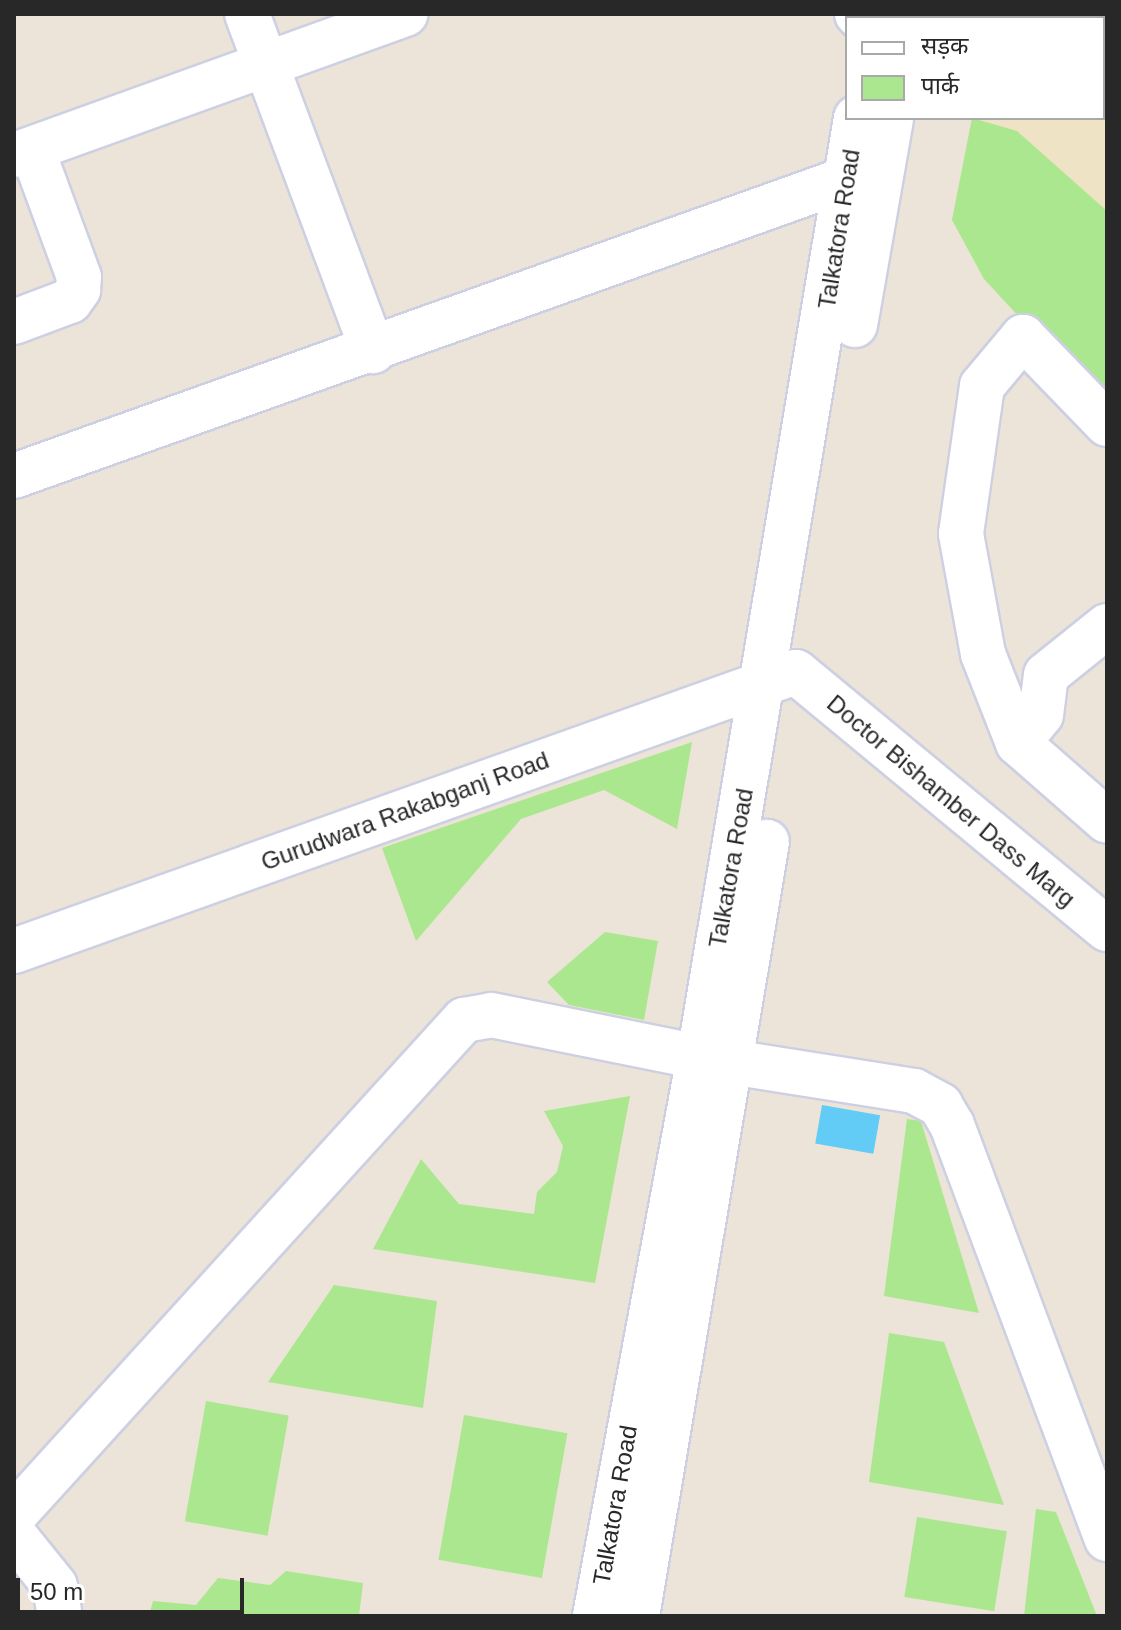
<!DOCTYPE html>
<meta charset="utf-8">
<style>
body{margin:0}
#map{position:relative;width:1121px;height:1630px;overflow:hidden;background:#ece4d8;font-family:Arial,"Noto Sans Devanagari",sans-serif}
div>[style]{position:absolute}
.education>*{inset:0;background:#efe3c5}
.green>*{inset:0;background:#abe78f;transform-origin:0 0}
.water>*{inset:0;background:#62cbf6;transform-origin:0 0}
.roads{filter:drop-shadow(2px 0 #cdd0e2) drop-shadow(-2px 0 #cdd0e2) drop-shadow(0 2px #cdd0e2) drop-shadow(0 -2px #cdd0e2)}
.minor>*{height:44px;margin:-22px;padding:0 22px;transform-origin:22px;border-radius:22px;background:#fff}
span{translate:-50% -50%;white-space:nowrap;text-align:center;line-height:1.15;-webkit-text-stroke:6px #fff;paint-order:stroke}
.street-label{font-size:24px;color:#282828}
.frame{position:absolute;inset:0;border:16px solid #282828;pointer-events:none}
.legend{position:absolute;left:845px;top:16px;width:260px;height:104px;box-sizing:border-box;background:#fff;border:2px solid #a9a9a9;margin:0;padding:10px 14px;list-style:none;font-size:24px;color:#282828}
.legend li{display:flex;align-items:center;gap:16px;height:40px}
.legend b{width:40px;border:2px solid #a9a9a9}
.scale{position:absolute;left:16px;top:1578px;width:228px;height:36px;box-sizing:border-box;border:4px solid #282828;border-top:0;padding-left:10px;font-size:24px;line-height:28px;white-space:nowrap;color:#282828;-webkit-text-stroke:6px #fff;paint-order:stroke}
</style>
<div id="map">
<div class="education">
<div style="clip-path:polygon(994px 14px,1107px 14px,1107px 396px,984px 279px,952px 220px,972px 118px,1103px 118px,1103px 18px,993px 18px)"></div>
</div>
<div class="green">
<div style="clip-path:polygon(972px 118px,1017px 131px,1107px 211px,1107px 396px,1068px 370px,984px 279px,952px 220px)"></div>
<div style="clip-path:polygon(692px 742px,677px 829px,604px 790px,521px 819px,416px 941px,382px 848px)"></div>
<div style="clip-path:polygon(605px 932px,658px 941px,644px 1020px,569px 1005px,547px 982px)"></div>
<div style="clip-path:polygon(630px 1096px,595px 1283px,373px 1249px,421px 1159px,459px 1204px,534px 1214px,537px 1192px,557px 1172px,563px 1146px,544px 1111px)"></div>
<div style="clip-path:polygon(907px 1119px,921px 1121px,979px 1313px,884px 1296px)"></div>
<div style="clip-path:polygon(334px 1285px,437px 1301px,423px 1408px,268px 1382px)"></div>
<div style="clip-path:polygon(889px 1333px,944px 1342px,1004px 1505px,869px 1482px)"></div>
<div style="left:206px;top:1401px;width:84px;height:122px;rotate:10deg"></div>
<div style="left:464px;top:1415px;width:105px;height:147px;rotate:10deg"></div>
<div style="clip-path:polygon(1036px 1509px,1056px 1512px,1097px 1616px,1024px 1616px)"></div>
<div style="left:917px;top:1517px;width:91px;height:81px;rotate:9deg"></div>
<div style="clip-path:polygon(286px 1571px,363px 1583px,359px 1616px,149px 1616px,153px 1601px,196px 1605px,218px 1578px,270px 1585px)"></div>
</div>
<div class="water">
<div style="left:822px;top:1105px;width:59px;height:39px;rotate:10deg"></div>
</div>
<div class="roads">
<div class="minor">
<div style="left:247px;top:14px;width:360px;rotate:69.5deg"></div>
<div style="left:857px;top:14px;width:6px;rotate:45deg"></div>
<div style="left:909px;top:18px;width:4px;rotate:-76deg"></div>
<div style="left:14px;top:155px;width:416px;rotate:-19.8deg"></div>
<div style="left:14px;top:322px;width:60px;rotate:-20.6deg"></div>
<div style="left:70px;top:301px;width:14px;rotate:-54deg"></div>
<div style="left:78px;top:290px;width:13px;rotate:-86deg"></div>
<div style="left:79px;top:277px;width:136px;rotate:-110.2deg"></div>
<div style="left:855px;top:325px;width:210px;rotate:-80.1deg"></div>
<div style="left:1107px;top:424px;width:121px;rotate:-134deg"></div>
<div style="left:1023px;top:337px;width:64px;rotate:129.9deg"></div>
<div style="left:982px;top:386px;width:149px;rotate:98.1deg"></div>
<div style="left:961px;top:534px;width:122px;rotate:79.6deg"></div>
<div style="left:983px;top:654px;width:96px;rotate:68.5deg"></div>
<div style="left:1018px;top:743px;width:118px;rotate:41.2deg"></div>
<div style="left:14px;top:476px;width:887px;rotate:-19.64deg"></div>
<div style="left:1018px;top:743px;width:36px;rotate:-51deg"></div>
<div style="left:1041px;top:715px;width:40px;rotate:-82.9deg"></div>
<div style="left:1046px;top:675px;width:78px;rotate:-38.8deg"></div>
<div style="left:14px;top:951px;width:830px;rotate:-19.64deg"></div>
<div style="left:796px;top:672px;width:403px;rotate:39.6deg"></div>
<div style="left:14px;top:1515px;width:669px;rotate:-47.73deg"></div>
<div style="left:464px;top:1020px;width:27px;rotate:-10deg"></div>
<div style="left:491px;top:1015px;width:212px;rotate:11.4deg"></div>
<div style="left:699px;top:1057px;width:218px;rotate:9deg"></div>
<div style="left:914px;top:1091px;width:30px;rotate:28deg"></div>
<div style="left:940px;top:1105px;width:23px;rotate:59deg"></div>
<div style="left:952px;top:1125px;width:442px;rotate:69.5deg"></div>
<div style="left:14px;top:1535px;width:65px;rotate:51.2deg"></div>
<div style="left:55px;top:1586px;width:30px;rotate:81deg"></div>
<div style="left:595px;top:1616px;width:569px;rotate:-79.46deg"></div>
<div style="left:699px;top:1057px;width:952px;rotate:-80.51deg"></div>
<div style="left:637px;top:1616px;width:785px;rotate:-80.47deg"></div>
</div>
</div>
<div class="street-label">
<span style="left:839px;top:229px;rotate:-81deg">Talkatora Road</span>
<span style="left:951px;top:801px;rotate:40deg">Doctor Bishamber Dass Marg</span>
<span style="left:405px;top:811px;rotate:-20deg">Gurudwara Rakabganj Road</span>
<span style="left:731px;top:868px;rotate:-80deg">Talkatora Road</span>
<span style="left:615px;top:1505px;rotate:-80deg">Talkatora Road</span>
</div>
<div class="frame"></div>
<ul class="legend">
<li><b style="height:10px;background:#fff"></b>सड़क</li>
<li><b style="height:22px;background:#abe78f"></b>पार्क</li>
</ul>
<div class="scale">50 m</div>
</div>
